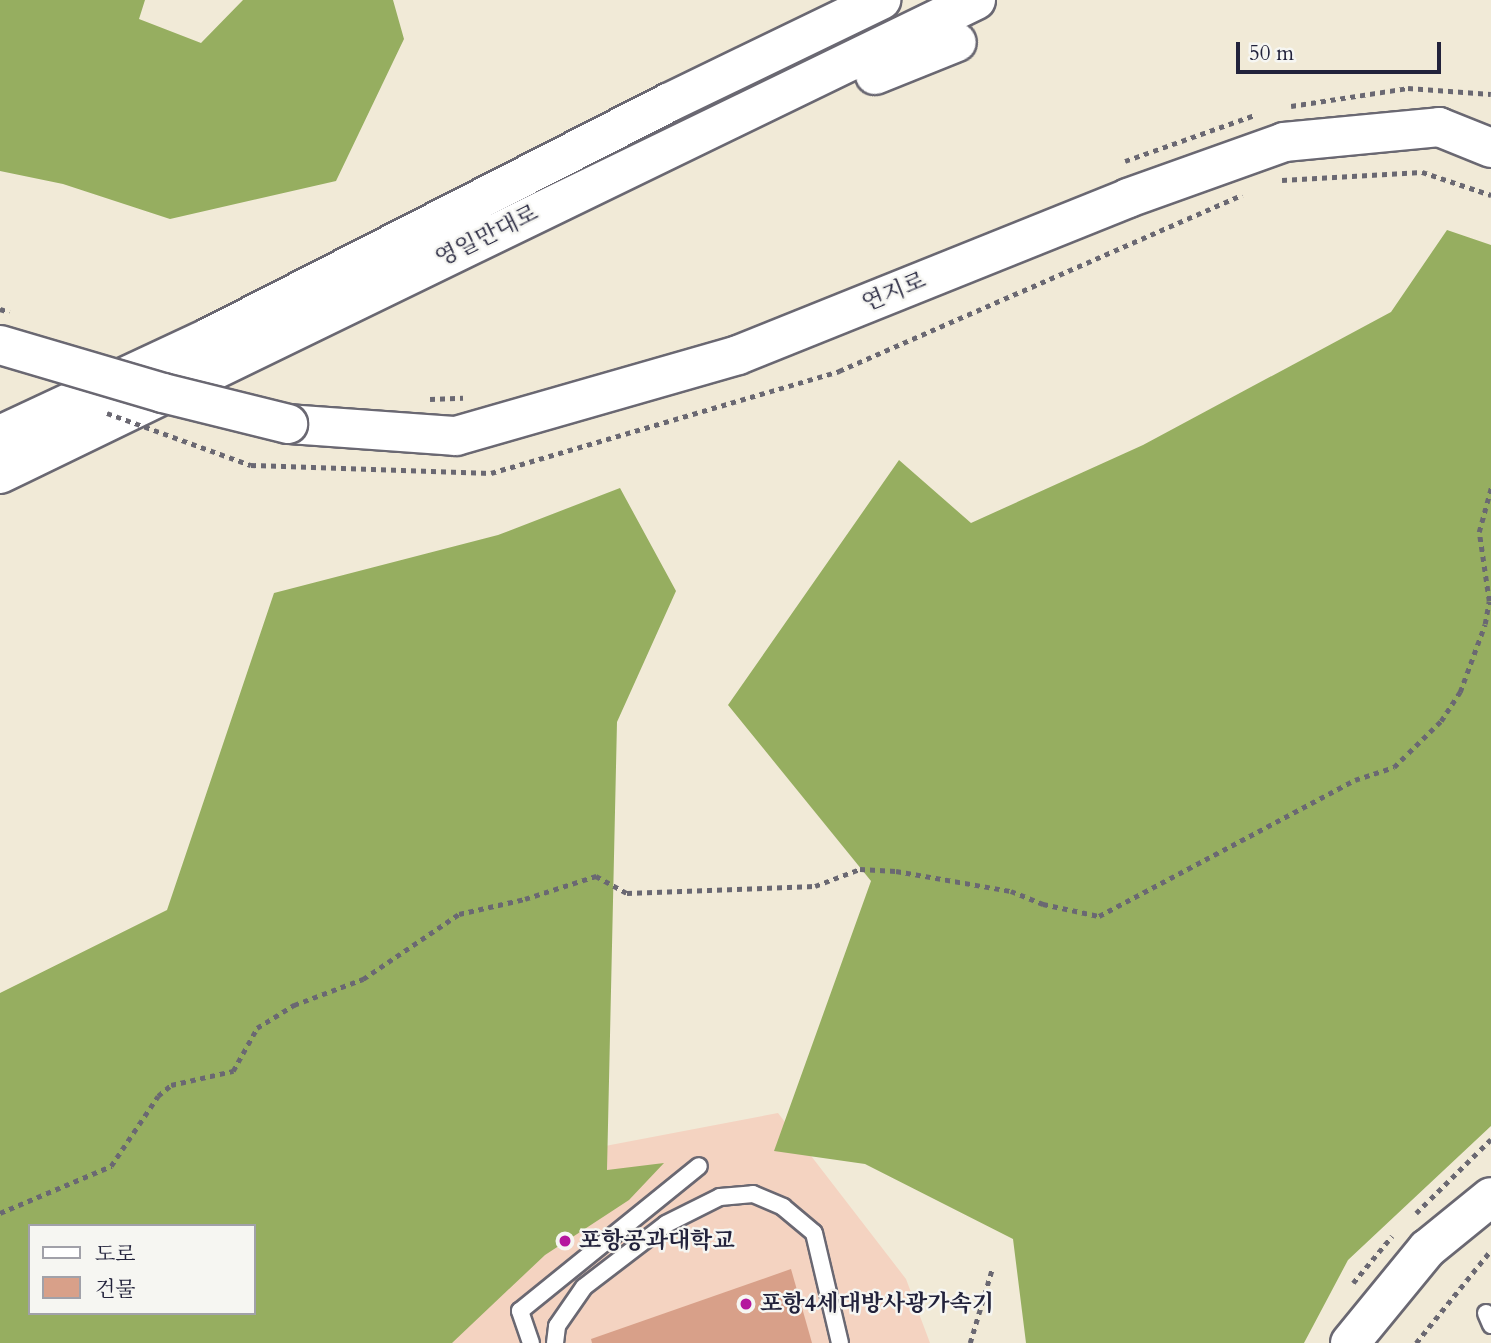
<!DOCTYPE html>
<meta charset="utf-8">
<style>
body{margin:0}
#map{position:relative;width:1491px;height:1343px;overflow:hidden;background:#f1ead7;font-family:Cardo,"Noto Serif KR",serif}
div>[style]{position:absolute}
.built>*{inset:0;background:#f4d3c1}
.forest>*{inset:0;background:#96ae60}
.building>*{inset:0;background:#d8a089}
.path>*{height:4.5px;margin-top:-2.25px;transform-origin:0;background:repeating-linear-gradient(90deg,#6a6872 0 5px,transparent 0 10px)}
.roads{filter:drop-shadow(2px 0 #6a6872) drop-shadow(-2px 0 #6a6872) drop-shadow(0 2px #6a6872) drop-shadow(0 -2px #6a6872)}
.lane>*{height:16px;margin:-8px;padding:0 8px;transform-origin:8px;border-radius:8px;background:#fff}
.secondary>*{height:38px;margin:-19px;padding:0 19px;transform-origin:19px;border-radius:19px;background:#fff}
.highway>*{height:38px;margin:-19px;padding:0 19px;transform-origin:19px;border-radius:19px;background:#fff}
.path-bridge>*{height:4.5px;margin-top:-2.25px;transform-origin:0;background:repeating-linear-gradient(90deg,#6a6872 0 5px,transparent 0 10px)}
.bridges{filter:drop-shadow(2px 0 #6a6872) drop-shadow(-2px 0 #6a6872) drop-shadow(0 2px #6a6872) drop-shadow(0 -2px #6a6872)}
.secondary-bridge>*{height:38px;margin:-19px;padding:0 19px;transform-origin:19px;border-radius:19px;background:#fff}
.dots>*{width:19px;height:19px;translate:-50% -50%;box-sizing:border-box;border:4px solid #f6f6f2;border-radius:50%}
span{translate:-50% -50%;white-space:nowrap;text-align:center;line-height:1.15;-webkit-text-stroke:5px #f6f6f2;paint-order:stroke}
.street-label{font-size:23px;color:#22223b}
.poi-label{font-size:23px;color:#22223b;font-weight:700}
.left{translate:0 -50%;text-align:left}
.legend{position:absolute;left:28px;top:1224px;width:228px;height:91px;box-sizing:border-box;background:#f6f6f2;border:2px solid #a1a1a9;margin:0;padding:9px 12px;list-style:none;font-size:21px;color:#22223b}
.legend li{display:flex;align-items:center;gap:14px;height:35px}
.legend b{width:35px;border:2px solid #a1a1a9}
.scale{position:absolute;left:1236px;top:42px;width:205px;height:32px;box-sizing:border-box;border:4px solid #22223b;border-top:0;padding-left:9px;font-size:21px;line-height:24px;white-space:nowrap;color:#22223b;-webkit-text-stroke:5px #f6f6f2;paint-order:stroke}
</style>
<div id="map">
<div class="built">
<div style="clip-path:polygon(778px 1113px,906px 1279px,930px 1343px,0 1343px,30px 1313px,254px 1313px,254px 1226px,187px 1226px)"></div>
</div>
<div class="forest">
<div style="clip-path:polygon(0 0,145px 0,139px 19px,201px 43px,243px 0,393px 0,404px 39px,336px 181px,170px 219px,63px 184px,0 171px)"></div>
<div style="clip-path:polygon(1447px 230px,1491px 245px,1491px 1126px,1348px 1260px,1304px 1343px,1026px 1343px,1013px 1239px,865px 1164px,774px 1151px,871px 881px,728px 705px,899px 460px,971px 523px,1143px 445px,1391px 312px)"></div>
<div style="clip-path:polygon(evenodd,620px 488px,676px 591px,617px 722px,607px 1170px,664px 1163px,629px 1200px,545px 1255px,452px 1343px,0 1343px,0 993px,167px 910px,274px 593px,498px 535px,620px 488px,30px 1226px,254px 1226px,254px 1313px,30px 1313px,30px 1226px)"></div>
</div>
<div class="building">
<div style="clip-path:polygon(791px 1269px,812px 1343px,592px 1343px,591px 1339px)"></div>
</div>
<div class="path">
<div style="left:1291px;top:106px;width:118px;rotate:-8.7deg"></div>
<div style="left:1408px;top:88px;width:83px;rotate:4.1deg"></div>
<div style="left:1125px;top:161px;width:138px;rotate:-19.5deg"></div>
<div style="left:1282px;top:180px;width:140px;rotate:-3.3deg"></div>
<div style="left:1422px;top:172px;width:73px;rotate:18.4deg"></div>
<div style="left:0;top:309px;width:10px;rotate:17deg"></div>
<div style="left:430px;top:399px;width:33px;rotate:-2deg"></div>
<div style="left:251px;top:465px;width:240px;rotate:1.9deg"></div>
<div style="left:491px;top:473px;width:363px;rotate:-16.3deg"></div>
<div style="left:839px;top:371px;width:440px;rotate:-23.6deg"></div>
<div style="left:0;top:1213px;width:121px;rotate:-22.9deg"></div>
<div style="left:111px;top:1166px;width:84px;rotate:-56.1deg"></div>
<div style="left:158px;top:1096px;width:17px;rotate:-40deg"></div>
<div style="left:171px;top:1085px;width:64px;rotate:-12.7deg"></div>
<div style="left:233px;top:1071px;width:49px;rotate:-60.8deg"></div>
<div style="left:257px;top:1028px;width:44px;rotate:-31.9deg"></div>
<div style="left:294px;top:1005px;width:74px;rotate:-20.6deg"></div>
<div style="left:363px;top:979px;width:116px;rotate:-34.1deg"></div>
<div style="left:459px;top:914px;width:68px;rotate:-12.8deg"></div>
<div style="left:525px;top:899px;width:75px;rotate:-17.9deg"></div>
<div style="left:596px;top:876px;width:35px;rotate:29deg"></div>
<div style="left:627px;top:893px;width:188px;rotate:-2.1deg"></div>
<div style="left:815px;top:886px;width:48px;rotate:-20.7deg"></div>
<div style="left:860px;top:869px;width:36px;rotate:3deg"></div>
<div style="left:896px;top:871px;width:117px;rotate:9.9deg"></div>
<div style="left:1011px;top:891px;width:35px;rotate:22deg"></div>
<div style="left:1043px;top:904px;width:57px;rotate:12.1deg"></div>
<div style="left:1099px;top:916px;width:290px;rotate:-28deg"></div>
<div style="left:1355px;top:780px;width:41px;rotate:-18.4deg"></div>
<div style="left:1394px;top:767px;width:66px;rotate:-44.4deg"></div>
<div style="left:1441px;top:721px;width:35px;rotate:-57deg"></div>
<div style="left:1460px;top:692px;width:72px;rotate:-69.8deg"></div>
<div style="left:1485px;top:624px;width:23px;rotate:-80deg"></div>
<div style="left:1489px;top:601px;width:70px;rotate:-98.2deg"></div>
<div style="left:1479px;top:532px;width:46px;rotate:-74.7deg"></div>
<div style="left:1416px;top:1213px;width:105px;rotate:-44.6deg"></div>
<div style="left:1353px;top:1283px;width:61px;rotate:-50.3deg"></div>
<div style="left:970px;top:1343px;width:77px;rotate:-73.4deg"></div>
<div style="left:1416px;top:1343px;width:119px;rotate:-51.1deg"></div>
</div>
<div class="roads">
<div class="lane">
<div style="left:1486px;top:1313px;width:13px;rotate:67deg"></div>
<div style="left:531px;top:1343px;width:34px;rotate:-109deg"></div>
<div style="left:520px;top:1311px;width:230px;rotate:-39deg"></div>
<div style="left:555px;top:1343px;width:17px;rotate:-83deg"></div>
<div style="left:557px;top:1326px;width:47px;rotate:-55.3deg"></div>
<div style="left:584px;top:1287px;width:103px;rotate:-37.5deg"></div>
<div style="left:666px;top:1224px;width:60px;rotate:-26.6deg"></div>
<div style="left:720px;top:1197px;width:33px;rotate:-5deg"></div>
<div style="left:753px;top:1194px;width:33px;rotate:23deg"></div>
<div style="left:783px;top:1207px;width:40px;rotate:40deg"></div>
<div style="left:814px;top:1233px;width:113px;rotate:76.7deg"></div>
</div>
<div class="secondary">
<div style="left:288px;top:424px;width:168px;rotate:4.1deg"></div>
<div style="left:456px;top:436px;width:293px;rotate:-16deg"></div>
<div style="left:738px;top:355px;width:420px;rotate:-21.9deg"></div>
<div style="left:1128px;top:198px;width:166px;rotate:-19.7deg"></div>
<div style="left:1284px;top:142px;width:156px;rotate:-5.5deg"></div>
<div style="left:1439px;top:127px;width:56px;rotate:22deg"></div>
<div style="left:1350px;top:1343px;width:122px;rotate:-50.7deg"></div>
<div style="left:1427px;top:1249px;width:82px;rotate:-39.1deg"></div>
</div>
<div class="highway">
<div style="left:875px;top:75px;width:88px;rotate:-21.9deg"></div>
<div style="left:0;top:435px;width:227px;rotate:-25deg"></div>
<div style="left:206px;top:339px;width:519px;rotate:-27.06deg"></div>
<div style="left:668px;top:103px;width:237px;rotate:-25.8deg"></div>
<div style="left:0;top:474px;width:1085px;rotate:-25.9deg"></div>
</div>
</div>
<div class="path-bridge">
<div style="left:107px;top:413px;width:153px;rotate:19.9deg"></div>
</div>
<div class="bridges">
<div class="secondary-bridge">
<div style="left:0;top:345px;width:170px;rotate:16.4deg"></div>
<div style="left:163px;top:393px;width:129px;rotate:13.9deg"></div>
</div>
</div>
<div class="dots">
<div style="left:565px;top:1241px;background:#b5179e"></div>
<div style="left:746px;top:1304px;background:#b5179e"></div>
</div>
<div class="street-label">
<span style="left:487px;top:236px;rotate:-26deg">영일만대로</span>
<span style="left:894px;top:292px;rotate:-22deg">연지로</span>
</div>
<div class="poi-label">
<span class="left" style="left:579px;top:1241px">포항공과대학교</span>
<span class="left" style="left:760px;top:1304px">포항4세대방사광가속기</span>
</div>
<ul class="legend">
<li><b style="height:9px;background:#fff"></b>도로</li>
<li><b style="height:19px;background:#d8a089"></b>건물</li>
</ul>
<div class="scale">50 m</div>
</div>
